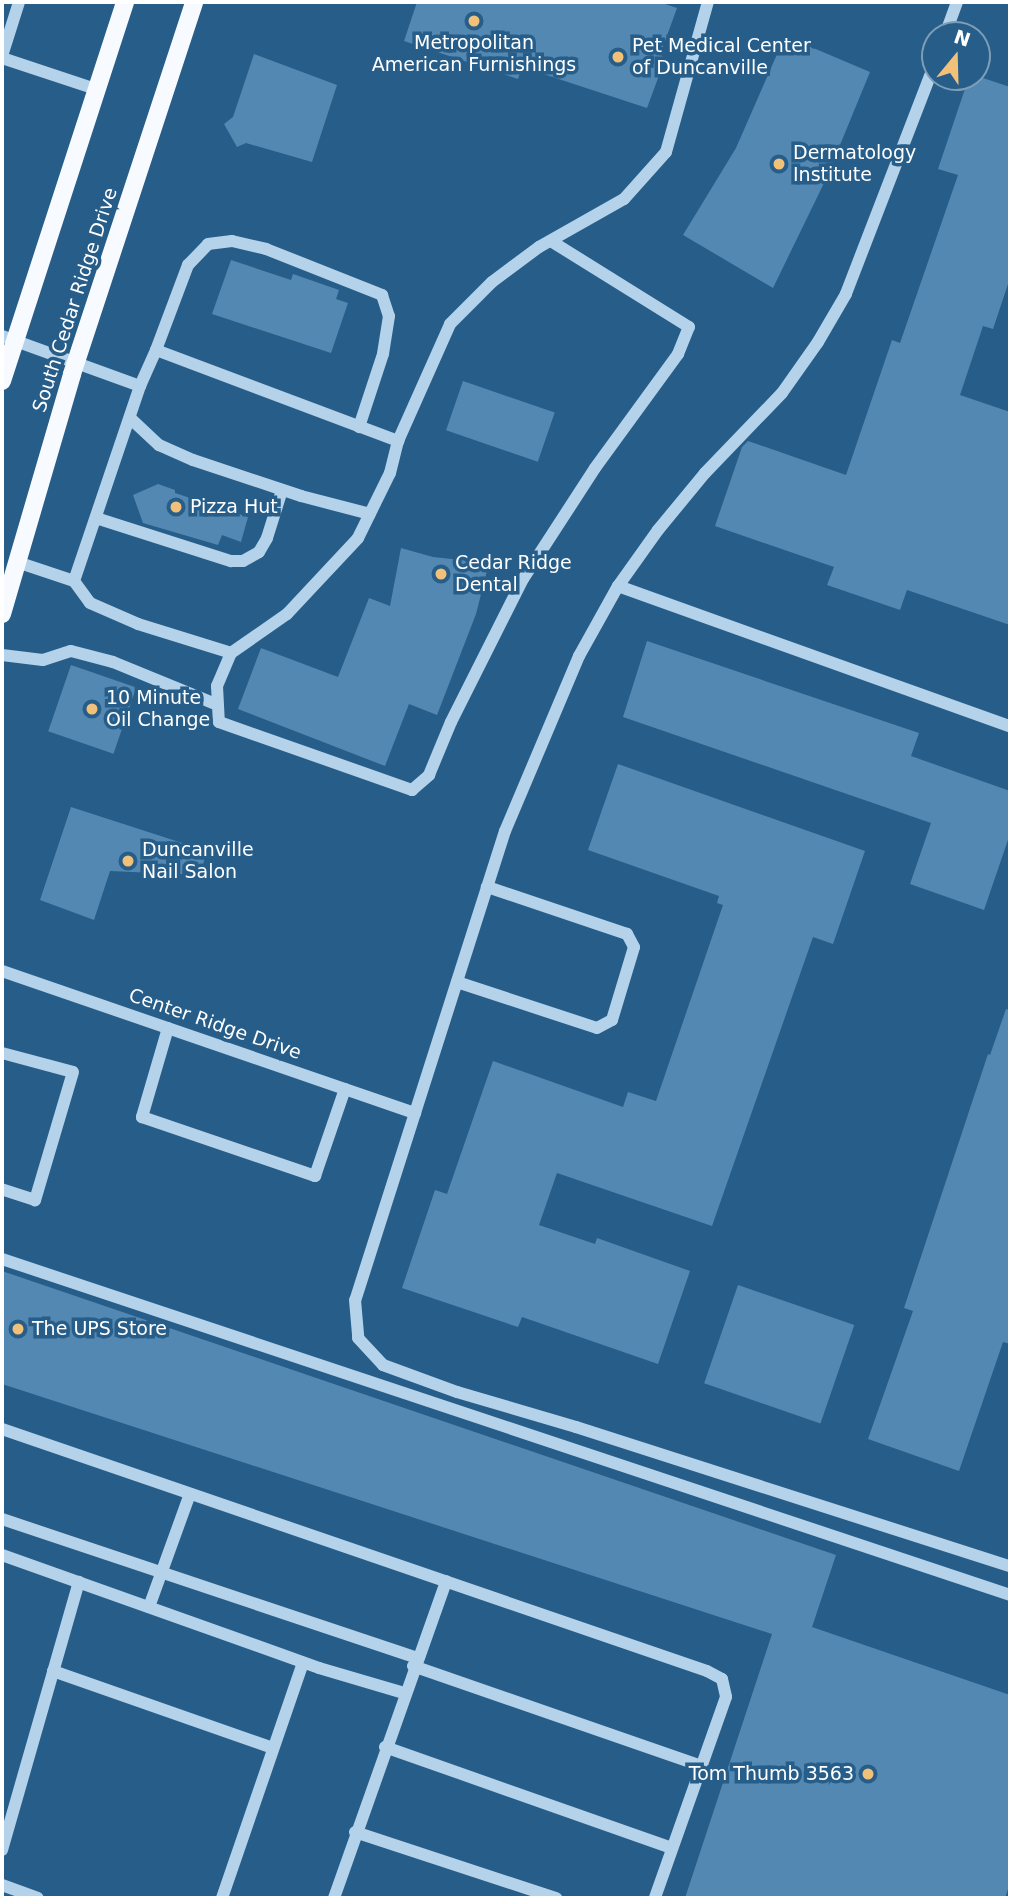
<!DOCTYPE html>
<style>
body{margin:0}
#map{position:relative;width:1012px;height:1900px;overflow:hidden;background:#275d89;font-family:"DejaVu Sans",sans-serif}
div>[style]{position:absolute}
.building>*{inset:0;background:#5388b2;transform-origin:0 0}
.minor>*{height:12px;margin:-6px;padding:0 6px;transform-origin:6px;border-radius:6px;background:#b4d2e9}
.major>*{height:18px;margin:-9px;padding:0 9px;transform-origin:9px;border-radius:9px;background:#f7fafe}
.dots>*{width:19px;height:19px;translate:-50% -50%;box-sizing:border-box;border:4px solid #275d89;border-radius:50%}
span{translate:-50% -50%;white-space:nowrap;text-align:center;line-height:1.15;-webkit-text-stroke:7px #275d89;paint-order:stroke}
.poi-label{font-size:19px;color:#fff}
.left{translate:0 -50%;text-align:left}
.right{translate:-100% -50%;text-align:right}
.street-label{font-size:19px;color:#fff}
.frame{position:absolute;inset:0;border:4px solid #fff;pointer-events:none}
.north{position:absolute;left:921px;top:21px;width:70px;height:70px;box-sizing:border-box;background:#275d89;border:2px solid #7d9eb8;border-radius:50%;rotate:19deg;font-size:19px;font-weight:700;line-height:28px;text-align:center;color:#fff}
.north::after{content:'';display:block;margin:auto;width:24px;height:32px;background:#f2c179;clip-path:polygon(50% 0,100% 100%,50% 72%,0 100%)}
</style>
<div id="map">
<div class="building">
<div style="clip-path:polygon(417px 2px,659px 2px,677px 8px,661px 52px,664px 62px,647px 108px,522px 67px,518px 79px,404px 41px)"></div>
<div style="clip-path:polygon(785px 36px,870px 72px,826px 179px,773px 288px,683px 235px,736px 148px)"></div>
<div style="clip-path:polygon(254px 54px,337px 85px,312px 162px,246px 143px,237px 147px,224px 124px,233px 117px)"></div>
<div style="clip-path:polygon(969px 77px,980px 77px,1010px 87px,1010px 278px,993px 329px,983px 326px,960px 395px,1010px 412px,1010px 625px,907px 590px,900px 610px,827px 585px,834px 567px,715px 526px,742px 447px,748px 441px,846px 475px,892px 340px,900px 343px,958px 175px,938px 169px)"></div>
<div style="clip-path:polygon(231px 260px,291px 280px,293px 274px,339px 290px,336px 299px,348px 303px,331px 353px,212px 314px)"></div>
<div style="left:463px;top:381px;width:97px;height:52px;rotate:19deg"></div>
<div style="clip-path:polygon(158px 484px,175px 490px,175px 493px,248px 517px,241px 542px,222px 535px,218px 545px,143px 523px,133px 495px)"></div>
<div style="clip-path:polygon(401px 548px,433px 557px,489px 563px,476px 614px,437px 715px,409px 704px,385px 766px,238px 709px,261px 648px,338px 677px,369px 598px,390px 606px)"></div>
<div style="clip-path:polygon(647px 641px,919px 733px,911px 756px,1010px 791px,1010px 834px,984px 910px,910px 884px,931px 823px,623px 717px)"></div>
<div style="left:71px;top:665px;width:69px;height:70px;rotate:19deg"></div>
<div style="clip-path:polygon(618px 764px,865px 851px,833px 944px,813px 937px,712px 1226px,557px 1173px,539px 1225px,595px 1244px,597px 1238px,690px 1271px,658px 1364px,522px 1317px,518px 1327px,402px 1288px,435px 1190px,447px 1194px,493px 1061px,623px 1107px,628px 1092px,656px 1101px,723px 905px,717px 903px,719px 896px,588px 850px)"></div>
<div style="clip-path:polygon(71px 807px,207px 851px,200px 875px,110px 871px,94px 920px,40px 900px)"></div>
<div style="clip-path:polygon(1006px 1009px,1010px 1010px,1010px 1344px,1003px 1342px,959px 1471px,868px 1439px,913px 1311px,904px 1308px,988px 1054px,990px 1055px)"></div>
<div style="clip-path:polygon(2px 1271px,836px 1555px,812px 1627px,1010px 1695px,1010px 1883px,1005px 1898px,685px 1898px,772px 1634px,2px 1384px)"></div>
<div style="left:738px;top:1285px;width:123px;height:104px;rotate:19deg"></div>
</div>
<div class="minor">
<div style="left:945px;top:35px;width:35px;rotate:-70deg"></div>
<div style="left:2px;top:56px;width:57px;rotate:-72.5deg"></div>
<div style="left:2px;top:58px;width:99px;rotate:18.3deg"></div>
<div style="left:935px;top:63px;width:248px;rotate:111.1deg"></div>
<div style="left:846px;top:294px;width:56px;rotate:120.3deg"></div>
<div style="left:818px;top:342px;width:62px;rotate:125.2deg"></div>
<div style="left:782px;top:393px;width:111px;rotate:133.9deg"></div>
<div style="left:705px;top:473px;width:74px;rotate:129.5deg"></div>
<div style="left:658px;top:530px;width:69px;rotate:125.5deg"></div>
<div style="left:618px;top:586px;width:80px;rotate:119.1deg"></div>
<div style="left:579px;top:656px;width:190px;rotate:112.9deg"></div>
<div style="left:505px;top:831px;width:492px;rotate:107.7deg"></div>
<div style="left:355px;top:1300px;width:38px;rotate:85deg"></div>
<div style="left:358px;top:1338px;width:37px;rotate:47deg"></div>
<div style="left:383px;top:1365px;width:79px;rotate:20deg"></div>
<div style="left:457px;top:1392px;width:124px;rotate:16.4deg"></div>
<div style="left:576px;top:1427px;width:456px;rotate:17.8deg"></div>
<div style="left:2px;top:336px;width:147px;rotate:19.9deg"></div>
<div style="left:156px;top:350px;width:91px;rotate:-69.4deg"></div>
<div style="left:188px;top:265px;width:29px;rotate:-46deg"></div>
<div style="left:208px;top:244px;width:24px;rotate:-7deg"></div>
<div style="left:232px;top:241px;width:35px;rotate:13deg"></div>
<div style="left:266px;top:249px;width:125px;rotate:21.6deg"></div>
<div style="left:382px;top:295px;width:22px;rotate:72deg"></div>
<div style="left:389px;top:316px;width:38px;rotate:99deg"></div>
<div style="left:383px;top:354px;width:77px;rotate:108.2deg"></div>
<div style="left:130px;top:418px;width:40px;rotate:43deg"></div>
<div style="left:159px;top:445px;width:37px;rotate:24deg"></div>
<div style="left:193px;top:460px;width:114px;rotate:18.4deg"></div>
<div style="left:301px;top:496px;width:71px;rotate:14.6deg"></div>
<div style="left:96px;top:518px;width:142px;rotate:17.7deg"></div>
<div style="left:231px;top:561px;width:12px"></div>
<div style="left:243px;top:561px;width:18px;rotate:-29deg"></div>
<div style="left:259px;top:552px;width:16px;rotate:-60deg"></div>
<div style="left:267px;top:538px;width:50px;rotate:-72.6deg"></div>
<div style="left:17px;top:562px;width:60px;rotate:18.4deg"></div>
<div style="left:74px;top:581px;width:27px;rotate:54deg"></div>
<div style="left:90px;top:603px;width:52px;rotate:23.6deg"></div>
<div style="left:138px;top:624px;width:97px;rotate:17.3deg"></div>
<div style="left:231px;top:653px;width:68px;rotate:-34.9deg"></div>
<div style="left:287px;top:614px;width:104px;rotate:-46.9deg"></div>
<div style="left:358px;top:538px;width:72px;rotate:-63.8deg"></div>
<div style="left:390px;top:473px;width:33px;rotate:-76deg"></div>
<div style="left:398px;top:441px;width:128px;rotate:-66deg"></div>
<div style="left:450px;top:324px;width:59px;rotate:-45deg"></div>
<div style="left:492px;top:282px;width:59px;rotate:-36.7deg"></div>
<div style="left:539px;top:247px;width:98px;rotate:-29.5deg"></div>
<div style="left:624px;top:199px;width:63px;rotate:-48.2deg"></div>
<div style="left:666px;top:152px;width:156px;rotate:-74.4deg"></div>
<div style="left:74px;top:581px;width:206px;rotate:-71.3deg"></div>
<div style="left:140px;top:386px;width:39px;rotate:-66deg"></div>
<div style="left:156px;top:350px;width:259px;rotate:20.6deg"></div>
<div style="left:618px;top:586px;width:416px;rotate:19.7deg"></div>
<div style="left:231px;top:653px;width:36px;rotate:113deg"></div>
<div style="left:217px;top:686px;width:36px;rotate:87deg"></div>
<div style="left:219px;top:722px;width:205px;rotate:19.4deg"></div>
<div style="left:412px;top:790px;width:23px;rotate:-41deg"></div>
<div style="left:429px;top:775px;width:57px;rotate:-67.5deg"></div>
<div style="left:451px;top:722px;width:160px;rotate:-63.3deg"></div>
<div style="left:523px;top:579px;width:132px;rotate:-57deg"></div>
<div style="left:595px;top:468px;width:141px;rotate:-53.9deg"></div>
<div style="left:678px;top:354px;width:29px;rotate:-68deg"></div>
<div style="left:689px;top:327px;width:163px;rotate:-148.1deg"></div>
<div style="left:2px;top:655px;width:41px;rotate:7deg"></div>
<div style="left:43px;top:660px;width:29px;rotate:-18deg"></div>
<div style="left:71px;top:651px;width:43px;rotate:14.7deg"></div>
<div style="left:113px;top:662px;width:113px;rotate:22.3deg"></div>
<div style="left:2px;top:971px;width:437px;rotate:19deg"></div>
<div style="left:457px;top:982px;width:147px;rotate:18.2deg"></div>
<div style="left:597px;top:1028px;width:17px;rotate:-28deg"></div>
<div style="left:612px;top:1020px;width:76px;rotate:-73.2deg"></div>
<div style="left:634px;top:947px;width:15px;rotate:-118deg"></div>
<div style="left:627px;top:934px;width:148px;rotate:-161.4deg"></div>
<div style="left:168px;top:1028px;width:93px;rotate:106.3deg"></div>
<div style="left:142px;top:1117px;width:183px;rotate:18.8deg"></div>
<div style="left:315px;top:1176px;width:92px;rotate:-71deg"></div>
<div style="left:2px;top:1053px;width:73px;rotate:15deg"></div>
<div style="left:73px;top:1072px;width:134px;rotate:106.5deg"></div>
<div style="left:35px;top:1200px;width:35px;rotate:-162deg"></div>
<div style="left:2px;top:1259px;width:1063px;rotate:18.43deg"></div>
<div style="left:2px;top:1429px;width:745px;rotate:18.95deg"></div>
<div style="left:707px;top:1671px;width:17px;rotate:28deg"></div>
<div style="left:722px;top:1679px;width:18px;rotate:77deg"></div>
<div style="left:726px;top:1697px;width:213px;rotate:109.5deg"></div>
<div style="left:2px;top:1519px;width:438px;rotate:18.5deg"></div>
<div style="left:2px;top:1555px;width:337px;rotate:19.6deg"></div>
<div style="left:319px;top:1668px;width:89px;rotate:16.4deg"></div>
<div style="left:149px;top:1607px;width:120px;rotate:-70.1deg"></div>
<div style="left:413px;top:1666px;width:305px;rotate:19.1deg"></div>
<div style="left:53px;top:1671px;width:233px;rotate:19.3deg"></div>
<div style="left:385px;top:1747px;width:304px;rotate:19.4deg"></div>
<div style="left:355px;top:1832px;width:212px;rotate:18.2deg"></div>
<div style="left:2px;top:1850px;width:279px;rotate:-74deg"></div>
<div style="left:2px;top:1885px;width:38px;rotate:20deg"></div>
<div style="left:222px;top:1898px;width:249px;rotate:-71deg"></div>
<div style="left:334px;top:1898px;width:336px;rotate:-70.5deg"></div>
</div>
<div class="major">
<div style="left:2px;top:381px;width:398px;rotate:-72deg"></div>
<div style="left:2px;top:614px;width:250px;rotate:-73.7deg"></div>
<div style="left:72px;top:374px;width:391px;rotate:-71.8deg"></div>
</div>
<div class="dots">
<div style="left:474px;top:21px;background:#f2c179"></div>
<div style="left:618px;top:57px;background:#f2c179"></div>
<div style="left:779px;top:164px;background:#f2c179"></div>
<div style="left:176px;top:507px;background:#f2c179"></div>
<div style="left:441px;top:574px;background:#f2c179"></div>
<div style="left:92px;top:709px;background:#f2c179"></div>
<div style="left:128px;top:861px;background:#f2c179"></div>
<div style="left:18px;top:1329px;background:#f2c179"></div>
<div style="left:868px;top:1774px;background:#f2c179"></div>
</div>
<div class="poi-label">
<span style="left:474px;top:54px">Metropolitan<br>American Furnishings</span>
<span class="left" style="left:632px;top:57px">Pet Medical Center<br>of Duncanville</span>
<span class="left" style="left:793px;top:164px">Dermatology<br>Institute</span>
<span class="left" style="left:190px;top:507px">Pizza Hut</span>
<span class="left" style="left:455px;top:574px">Cedar Ridge<br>Dental</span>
<span class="left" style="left:106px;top:709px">10 Minute<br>Oil Change</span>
<span class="left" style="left:142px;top:861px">Duncanville<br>Nail Salon</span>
<span class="left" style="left:32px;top:1329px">The UPS Store</span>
<span class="right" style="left:854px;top:1774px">Tom Thumb 3563</span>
</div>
<div class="street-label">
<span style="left:75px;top:300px;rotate:-72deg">South Cedar Ridge Drive</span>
<span style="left:215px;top:1024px;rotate:19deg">Center Ridge Drive</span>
</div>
<div class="frame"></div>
<div class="north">N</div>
</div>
